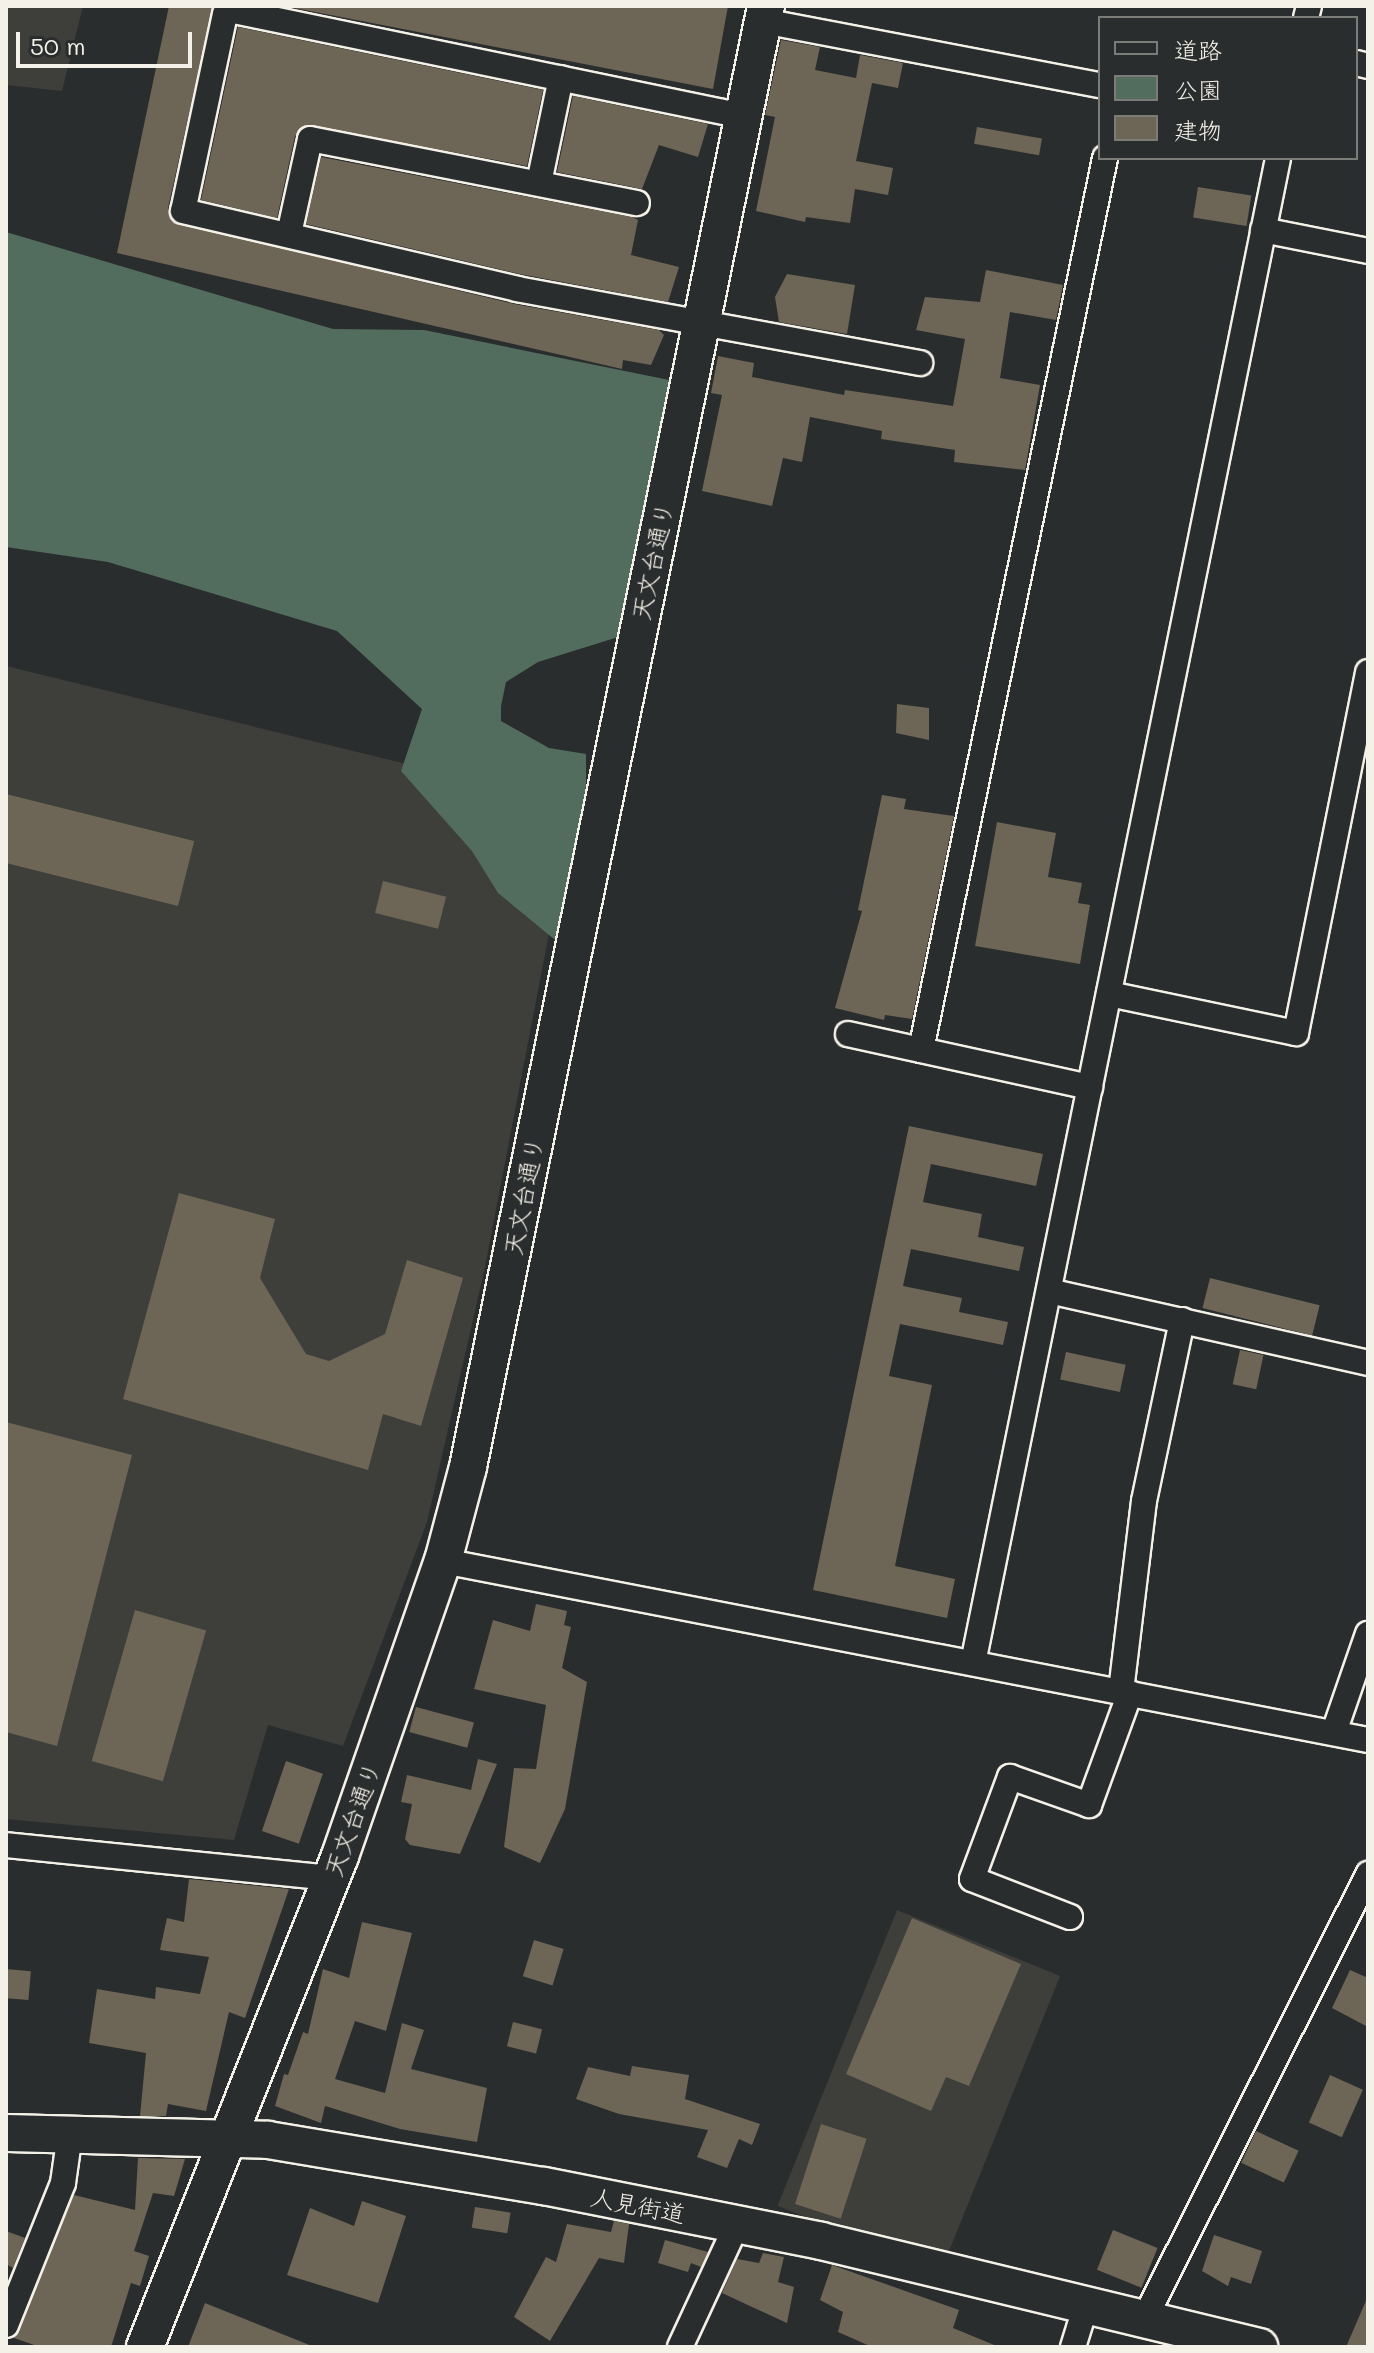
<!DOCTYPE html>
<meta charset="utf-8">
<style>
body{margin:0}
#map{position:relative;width:1374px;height:2353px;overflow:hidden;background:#2a2d2e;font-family:Mali,"Klee One",sans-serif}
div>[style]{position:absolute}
.built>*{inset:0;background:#3e3e3a;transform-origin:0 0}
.green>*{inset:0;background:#526d5d}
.building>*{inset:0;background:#6d6555;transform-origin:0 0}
.roads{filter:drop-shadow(2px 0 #f4f1e8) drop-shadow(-2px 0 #f4f1e8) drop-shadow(0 2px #f4f1e8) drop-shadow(0 -2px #f4f1e8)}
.minor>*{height:24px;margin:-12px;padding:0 12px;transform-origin:12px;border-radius:12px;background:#2a2d2e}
.secondary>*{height:36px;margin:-18px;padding:0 18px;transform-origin:18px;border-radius:18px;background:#2a2d2e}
span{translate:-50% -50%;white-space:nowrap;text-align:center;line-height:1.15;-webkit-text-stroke:7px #2a2d2e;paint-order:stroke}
.street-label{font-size:24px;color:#f4f1e8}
.frame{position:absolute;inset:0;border:8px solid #f4f1e8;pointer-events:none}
.legend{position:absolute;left:1098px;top:16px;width:260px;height:144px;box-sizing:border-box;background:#2a2d2e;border:2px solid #7b7b78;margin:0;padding:10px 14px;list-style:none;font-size:24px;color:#f4f1e8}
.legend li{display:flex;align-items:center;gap:16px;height:40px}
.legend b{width:40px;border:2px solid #7b7b78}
.scale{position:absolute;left:16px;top:32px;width:176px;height:36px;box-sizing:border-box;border:4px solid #f4f1e8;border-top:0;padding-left:10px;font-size:24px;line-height:28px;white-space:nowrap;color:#f4f1e8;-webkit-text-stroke:6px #2a2d2e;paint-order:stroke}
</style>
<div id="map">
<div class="built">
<div style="clip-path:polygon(6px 6px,83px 6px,62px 91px,6px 85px)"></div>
<div style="clip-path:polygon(6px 666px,505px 788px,565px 850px,485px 1267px,427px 1522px,343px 1746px,268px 1725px,234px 1840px,6px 1819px)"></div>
<div style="left:897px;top:1910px;width:176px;height:319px;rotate:22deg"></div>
</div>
<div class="green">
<div style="clip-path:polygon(6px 232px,333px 329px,424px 330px,674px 381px,631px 633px,538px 662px,506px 682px,501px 706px,501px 721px,549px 748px,586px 754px,586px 786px,560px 944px,498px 893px,472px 851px,401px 771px,422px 709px,337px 631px,108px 562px,6px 547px)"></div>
</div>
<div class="building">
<div style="clip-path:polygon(169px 6px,213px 6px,168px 208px,173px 222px,514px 304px,659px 330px,664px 335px,651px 365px,623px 360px,622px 369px,117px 253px)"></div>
<div style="clip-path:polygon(284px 6px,728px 6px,713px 89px)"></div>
<div style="clip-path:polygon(238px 27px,543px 90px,527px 166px,306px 125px,295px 136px,277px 218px,201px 200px)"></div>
<div style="clip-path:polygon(781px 40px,820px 47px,815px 70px,856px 78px,860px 55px,903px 63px,898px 88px,872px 83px,856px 161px,893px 168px,888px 195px,855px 189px,850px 223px,806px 217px,805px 222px,756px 211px,775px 117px,765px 115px)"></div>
<div style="clip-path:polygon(573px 96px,708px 124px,698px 157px,659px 145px,642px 189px,557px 172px)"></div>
<div style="left:977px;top:127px;width:66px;height:17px;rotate:10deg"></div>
<div style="clip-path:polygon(321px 157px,632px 217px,638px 220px,631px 255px,679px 267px,668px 302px,520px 274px,306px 224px)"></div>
<div style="left:1198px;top:187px;width:54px;height:31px;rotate:9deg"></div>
<div style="clip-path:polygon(986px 270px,1063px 285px,1056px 320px,1010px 312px,1000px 378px,1040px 385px,1025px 470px,954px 462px,955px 450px,881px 439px,882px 431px,810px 417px,802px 462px,783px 458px,772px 506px,702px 491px,722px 395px,711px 393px,718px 356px,754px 363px,752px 377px,844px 395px,845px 390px,953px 406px,965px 339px,916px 330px,925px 297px,980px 302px)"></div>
<div style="clip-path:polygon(787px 274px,855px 285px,847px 334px,779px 322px,775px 297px)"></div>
<div style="clip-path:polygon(897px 704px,929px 708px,929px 740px,896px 733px)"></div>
<div style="left:6px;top:794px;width:194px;height:67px;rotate:14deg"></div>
<div style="clip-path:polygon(882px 795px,906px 799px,904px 809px,954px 816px,912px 1019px,885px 1015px,884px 1020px,835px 1008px,862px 911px,858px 910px)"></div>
<div style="clip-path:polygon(997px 822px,1056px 833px,1048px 877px,1082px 883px,1078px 903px,1090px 905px,1080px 964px,975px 946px)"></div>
<div style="left:383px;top:881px;width:65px;height:33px;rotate:14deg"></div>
<div style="clip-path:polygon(909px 1126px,1043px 1154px,1036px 1186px,931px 1164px,923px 1202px,982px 1214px,978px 1237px,1024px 1247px,1019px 1271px,911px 1249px,903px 1286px,962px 1298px,959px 1312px,1008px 1322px,1003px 1345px,900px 1324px,889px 1376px,932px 1385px,895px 1566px,955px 1579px,947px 1618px,813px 1590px)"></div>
<div style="clip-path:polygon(179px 1193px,275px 1219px,260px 1278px,306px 1354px,329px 1361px,385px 1334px,407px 1260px,463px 1278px,421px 1426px,383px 1414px,368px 1470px,123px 1399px)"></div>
<div style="left:1210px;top:1278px;width:113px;height:31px;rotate:14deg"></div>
<div style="left:1240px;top:1350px;width:24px;height:35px;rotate:12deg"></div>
<div style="left:1066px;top:1352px;width:61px;height:28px;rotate:12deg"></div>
<div style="clip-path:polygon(6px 1422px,132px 1455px,57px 1746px,6px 1732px)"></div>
<div style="clip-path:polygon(536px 1604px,567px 1611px,564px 1625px,571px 1627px,562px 1668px,587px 1682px,565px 1809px,540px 1863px,504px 1847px,514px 1768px,536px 1769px,546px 1705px,474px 1689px,493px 1620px,530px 1631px)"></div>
<div style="left:135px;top:1610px;width:74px;height:157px;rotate:16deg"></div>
<div style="left:416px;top:1707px;width:60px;height:26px;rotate:15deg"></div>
<div style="clip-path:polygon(478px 1759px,497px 1764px,460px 1854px,410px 1845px,405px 1839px,412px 1804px,401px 1802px,407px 1775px,471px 1790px)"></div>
<div style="left:286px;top:1761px;width:39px;height:74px;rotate:19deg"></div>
<div style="clip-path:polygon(189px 1879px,289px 1889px,245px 2018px,229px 2012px,206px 2111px,168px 2104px,166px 2116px,140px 2116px,146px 2053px,89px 2043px,97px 1989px,155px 1999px,156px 1987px,200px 1994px,209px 1957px,160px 1950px,167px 1918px,184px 1922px)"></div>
<div style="clip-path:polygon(912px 1918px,1021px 1964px,969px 2086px,946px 2077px,931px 2111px,846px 2074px)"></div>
<div style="clip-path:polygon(362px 1922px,412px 1933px,386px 2031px,355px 2021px,335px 2079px,385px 2093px,402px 2023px,424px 2030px,411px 2069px,487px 2088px,477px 2142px,400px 2129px,325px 2106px,321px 2123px,275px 2106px,284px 2074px,288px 2075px,303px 2032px,308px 2034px,323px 1969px,349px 1978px)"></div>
<div style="left:534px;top:1940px;width:31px;height:38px;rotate:17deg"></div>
<div style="left:6px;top:1969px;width:25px;height:29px;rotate:5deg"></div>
<div style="clip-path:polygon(1350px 1970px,1368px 1978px,1368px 2027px,1332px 2008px)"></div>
<div style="left:513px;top:2022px;width:30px;height:25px;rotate:14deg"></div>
<div style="clip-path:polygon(632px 2066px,689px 2075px,685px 2099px,760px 2124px,752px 2145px,739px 2139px,727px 2168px,697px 2157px,708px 2130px,619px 2114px,576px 2099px,588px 2067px,630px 2076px)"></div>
<div style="left:1330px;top:2075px;width:36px;height:52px;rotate:24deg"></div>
<div style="left:821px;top:2124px;width:48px;height:84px;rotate:18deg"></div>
<div style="left:1256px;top:2131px;width:47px;height:35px;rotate:25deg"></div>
<div style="clip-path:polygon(138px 2158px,185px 2159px,174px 2196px,153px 2193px,134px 2251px,149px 2256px,140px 2286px,131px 2283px,111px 2347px,40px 2347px,14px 2338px,74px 2195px,135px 2210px)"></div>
<div style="clip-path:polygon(362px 2201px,406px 2216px,378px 2303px,287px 2275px,310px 2208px,354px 2226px)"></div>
<div style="left:475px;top:2207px;width:36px;height:21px;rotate:9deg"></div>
<div style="clip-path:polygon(614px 2221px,629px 2224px,624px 2263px,599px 2258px,550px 2341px,514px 2317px,546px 2257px,556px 2262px,567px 2224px,611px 2232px)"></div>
<div style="left:1113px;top:2230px;width:48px;height:43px;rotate:22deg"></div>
<div style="clip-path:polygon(6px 2231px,25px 2238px,13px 2268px,6px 2264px)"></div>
<div style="clip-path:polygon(1214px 2235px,1262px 2251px,1251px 2284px,1231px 2277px,1228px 2286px,1202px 2271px)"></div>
<div style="clip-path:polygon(665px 2240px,708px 2252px,701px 2267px,691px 2263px,688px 2272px,658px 2263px)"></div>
<div style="clip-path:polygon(763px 2253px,784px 2257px,778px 2282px,794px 2287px,787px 2323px,722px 2293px,737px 2259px,759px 2263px)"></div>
<div style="clip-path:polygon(832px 2265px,959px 2310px,953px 2328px,999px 2347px,872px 2347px,838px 2332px,843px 2312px,820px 2300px)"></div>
<div style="clip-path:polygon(1368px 2296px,1368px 2347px,1346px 2347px)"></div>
<div style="clip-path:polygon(205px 2303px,312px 2346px,311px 2347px,188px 2347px)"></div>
</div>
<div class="roads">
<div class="minor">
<div style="left:1306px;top:18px;width:12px;rotate:-76deg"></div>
<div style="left:763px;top:21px;width:343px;rotate:10.8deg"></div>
<div style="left:1356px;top:63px;width:12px;rotate:14deg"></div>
<div style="left:743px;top:116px;width:520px;rotate:-168.34deg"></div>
<div style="left:234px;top:11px;width:9px;rotate:162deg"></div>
<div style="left:225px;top:14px;width:201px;rotate:102deg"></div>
<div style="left:183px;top:211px;width:343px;rotate:13.1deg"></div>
<div style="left:517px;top:289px;width:410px;rotate:10.4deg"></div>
<div style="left:539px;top:183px;width:107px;rotate:-78.2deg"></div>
<div style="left:1263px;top:230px;width:107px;rotate:11.3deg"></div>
<div style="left:289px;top:234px;width:97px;rotate:-77.5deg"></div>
<div style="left:310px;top:139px;width:333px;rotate:11.1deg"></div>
<div style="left:1109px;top:994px;width:191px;rotate:11.8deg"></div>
<div style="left:1296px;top:1033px;width:368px;rotate:-78.7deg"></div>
<div style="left:848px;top:1034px;width:248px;rotate:12.4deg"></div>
<div style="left:921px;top:1050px;width:911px;rotate:-78.34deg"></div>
<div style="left:1049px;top:1291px;width:327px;rotate:12.7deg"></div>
<div style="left:443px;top:1561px;width:942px;rotate:10.95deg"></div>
<div style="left:973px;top:1663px;width:1536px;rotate:-78.54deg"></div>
<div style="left:1121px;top:1691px;width:191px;rotate:-83.1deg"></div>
<div style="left:1144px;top:1501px;width:185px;rotate:-78.1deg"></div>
<div style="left:1334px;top:1732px;width:104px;rotate:-70.9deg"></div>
<div style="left:6px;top:1845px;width:327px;rotate:5.8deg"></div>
<div style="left:1070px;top:1917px;width:105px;rotate:-158.8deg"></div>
<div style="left:972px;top:1879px;width:109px;rotate:-69.6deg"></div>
<div style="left:1010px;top:1777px;width:84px;rotate:19.5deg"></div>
<div style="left:1089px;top:1805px;width:119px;rotate:-69.9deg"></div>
<div style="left:1146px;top:2316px;width:495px;rotate:-63.3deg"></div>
<div style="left:6px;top:2325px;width:153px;rotate:-68.1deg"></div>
<div style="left:63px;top:2183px;width:49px;rotate:-81.9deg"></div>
<div style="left:680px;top:2347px;width:136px;rotate:-65.1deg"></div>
<div style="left:1073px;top:2347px;width:47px;rotate:-72.7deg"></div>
</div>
<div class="secondary">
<div style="left:6px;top:2133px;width:262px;rotate:1.5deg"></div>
<div style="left:268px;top:2140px;width:280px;rotate:9.5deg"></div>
<div style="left:544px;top:2186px;width:282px;rotate:11.2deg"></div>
<div style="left:821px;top:2241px;width:451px;rotate:13.6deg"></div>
<div style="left:145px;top:2347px;width:528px;rotate:-68.34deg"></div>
<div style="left:340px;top:1856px;width:312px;rotate:-70.8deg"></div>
<div style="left:443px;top:1561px;width:97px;rotate:-75.1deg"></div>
<div style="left:468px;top:1467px;width:1491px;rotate:-78.47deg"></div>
</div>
</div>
<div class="street-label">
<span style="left:652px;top:561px;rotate:-78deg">天文台通り</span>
<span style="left:523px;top:1196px;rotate:-79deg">天文台通り</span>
<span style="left:352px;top:1819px;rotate:-70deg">天文台通り</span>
<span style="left:638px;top:2205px;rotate:11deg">人見街道</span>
</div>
<div class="frame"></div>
<ul class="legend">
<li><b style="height:10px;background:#2a2d2e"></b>道路</li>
<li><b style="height:22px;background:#526d5d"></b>公園</li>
<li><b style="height:22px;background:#6d6555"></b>建物</li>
</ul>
<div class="scale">50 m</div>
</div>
